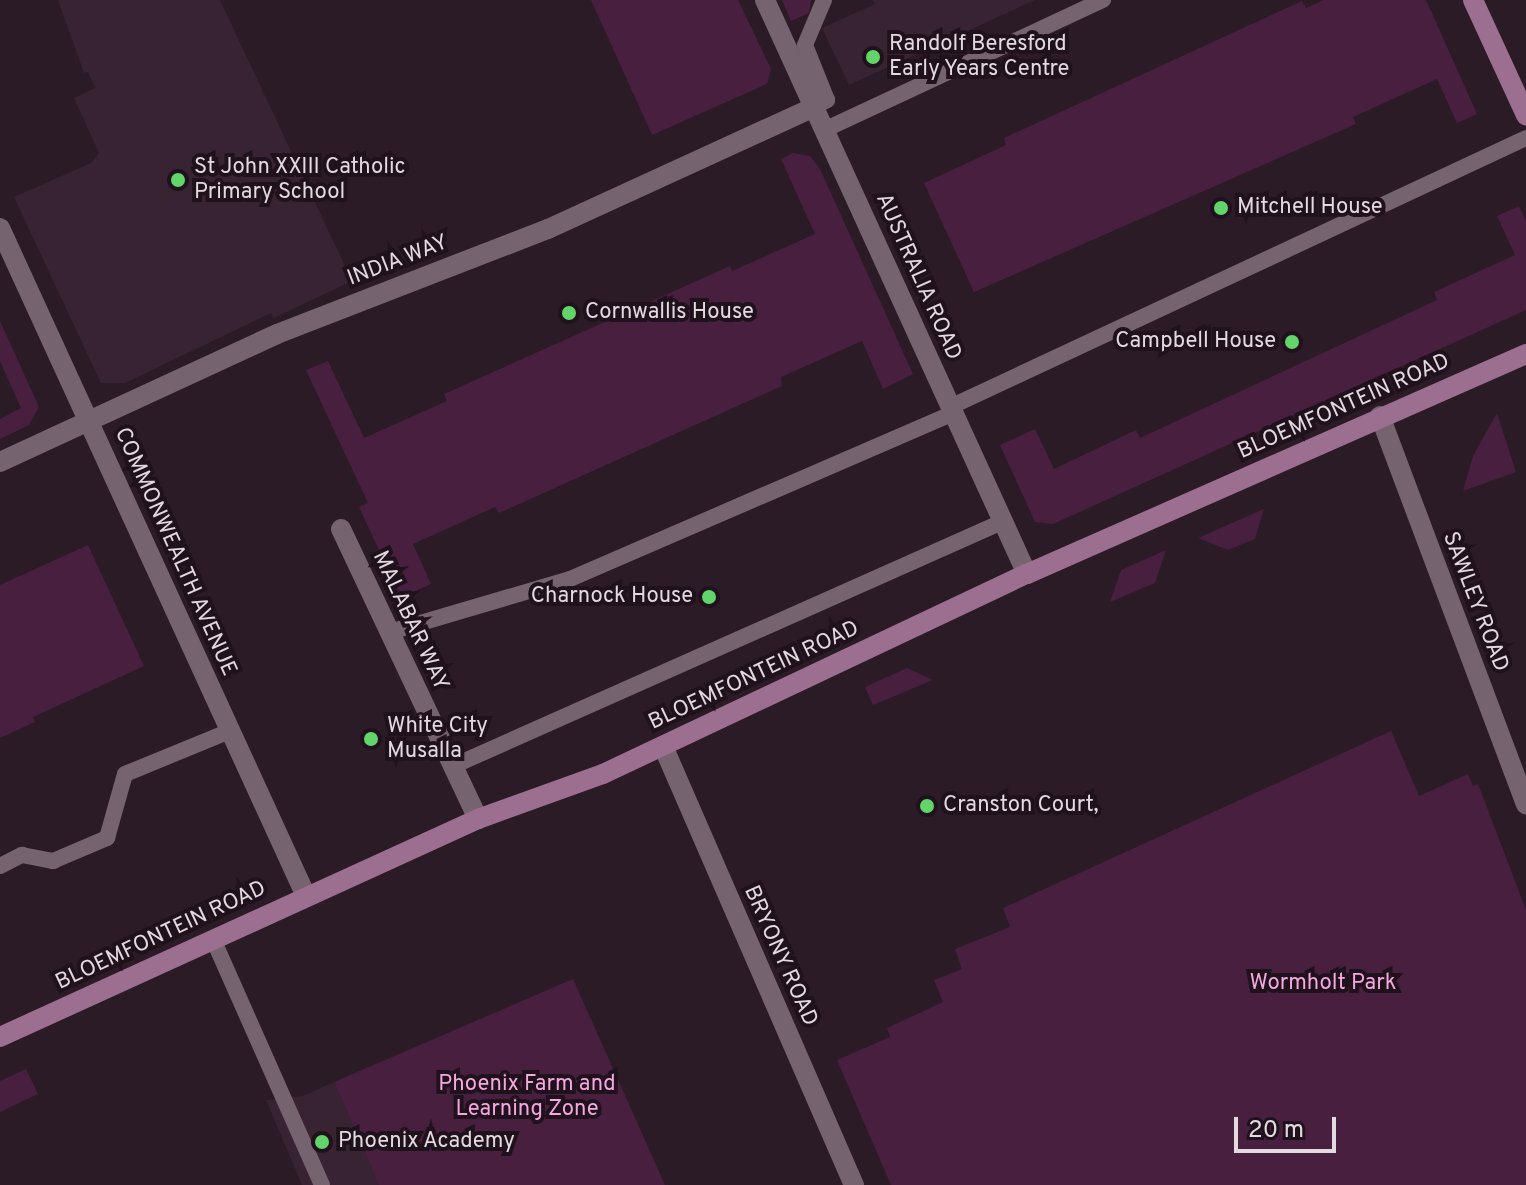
<!DOCTYPE html>
<style>
body{margin:0}
#map{position:relative;width:1526px;height:1185px;overflow:hidden;background:#2a1b26;font-family:Overpass,sans-serif}
div>[style]{position:absolute}
.built>*{inset:0;background:#372332}
.green>*{inset:0;background:#491f40}
.lane>*{height:16px;margin:-8px;padding:0 8px;transform-origin:8px;border-radius:8px;background:#75636f}
.street>*{height:20px;margin:-10px;padding:0 10px;transform-origin:10px;border-radius:10px;background:#75636f}
.secondary>*{height:20px;margin:-10px;padding:0 10px;transform-origin:10px;border-radius:10px;background:#9c6e8f}
.dots>*{width:22px;height:22px;translate:-50% -50%;box-sizing:border-box;border:4px solid #20121c;border-radius:50%}
span{translate:-50% -50%;white-space:nowrap;text-align:center;line-height:1.15;-webkit-text-stroke:8px #20121c;paint-order:stroke}
.poi-label{font-size:22px;color:#e3d9e0}
.left{translate:0 -50%;text-align:left}
.right{translate:-100% -50%;text-align:right}
.street-label{font-size:22px;color:#e3d9e0}
.park-label{font-size:22px;color:#f6a7e1}
.scale{position:absolute;left:1234px;top:1117px;width:102px;height:36px;box-sizing:border-box;border:4px solid #e3d9e0;border-top:0;padding-left:10px;font-size:24px;line-height:28px;white-space:nowrap;color:#e3d9e0;-webkit-text-stroke:6px #20121c;paint-order:stroke}
</style>
<div id="map">
<div class="built">
<div style="clip-path:polygon(58px 0,220px 0,352px 281px,274px 318px,271px 313px,125px 383px,101px 383px,14px 197px,91px 163px,99px 153px,74px 98px,95px 88px,88px 72px,84px 73px)"></div>
<div style="clip-path:polygon(873px 0,1035px 0,849px 85px,822px 28px,875px 4px)"></div>
<div style="clip-path:polygon(334px 1082px,379px 1185px,302px 1185px,266px 1100px,303px 1096px)"></div>
</div>
<div class="green">
<div style="clip-path:polygon(591px 0,738px 0,771px 69px,767px 84px,652px 135px)"></div>
<div style="clip-path:polygon(782px 0,811px 0,809px 13px,791px 21px)"></div>
<div style="clip-path:polygon(1324px 0,1426px 0,1477px 114px,1457px 123px,1437px 79px,1353px 117px,1356px 124px,974px 292px,924px 183px,1006px 145px,1004px 138px,1302px 1px,1306px 8px)"></div>
<div style="clip-path:polygon(793px 153px,810px 156px,820px 169px,913px 374px,883px 389px,862px 341px,781px 377px,782px 386px,499px 513px,495px 507px,413px 544px,431px 584px,401px 597px,359px 507px,368px 503px,306px 370px,328px 361px,364px 438px,447px 401px,444px 394px,730px 266px,732px 271px,815px 234px,781px 159px)"></div>
<div style="clip-path:polygon(1519px 206px,1526px 221px,1526px 310px,1053px 524px,1035px 522px,1000px 445px,1035px 429px,1054px 469px,1136px 430px,1140px 438px,1437px 300px,1434px 292px,1515px 255px,1497px 216px)"></div>
<div style="clip-path:polygon(0 321px,39px 407px,29px 425px,0 439px,0 419px,21px 408px,0 361px)"></div>
<div style="clip-path:polygon(1497px 413px,1516px 472px,1463px 491px,1473px 456px)"></div>
<div style="clip-path:polygon(1264px 509px,1255px 539px,1228px 550px,1198px 538px)"></div>
<div style="clip-path:polygon(88px 545px,144px 666px,33px 717px,35px 722px,0 738px,0 585px)"></div>
<div style="clip-path:polygon(1166px 550px,1155px 583px,1110px 602px,1121px 570px)"></div>
<div style="clip-path:polygon(907px 668px,933px 680px,873px 705px,865px 687px)"></div>
<div style="clip-path:polygon(1391px 731px,1419px 796px,1468px 774px,1473px 786px,1478px 784px,1526px 910px,1526px 1185px,891px 1185px,837px 1060px,890px 1037px,887px 1028px,943px 1002px,934px 980px,962px 969px,955px 949px,1010px 927px,1003px 908px)"></div>
<div style="clip-path:polygon(573px 979px,665px 1185px,379px 1185px,334px 1082px)"></div>
<div style="clip-path:polygon(26px 1069px,38px 1094px,0 1112px,0 1081px)"></div>
</div>
<div class="lane">
<div style="left:814px;top:107px;width:15px;rotate:-28deg"></div>
<div style="left:827px;top:100px;width:59px;rotate:-111.8deg"></div>
<div style="left:805px;top:45px;width:49px;rotate:-67.1deg"></div>
<div style="left:824px;top:130px;width:308px;rotate:-25deg"></div>
<div style="left:950px;top:407px;width:636px;rotate:-25.03deg"></div>
<div style="left:390px;top:632px;width:188px;rotate:-16.4deg"></div>
<div style="left:570px;top:579px;width:417px;rotate:-23.4deg"></div>
<div style="left:453px;top:766px;width:601px;rotate:-23.96deg"></div>
<div style="left:0;top:866px;width:25px;rotate:-27deg"></div>
<div style="left:22px;top:855px;width:32px;rotate:11deg"></div>
<div style="left:53px;top:861px;width:59px;rotate:-23.1deg"></div>
<div style="left:107px;top:838px;width:66px;rotate:-74.3deg"></div>
<div style="left:125px;top:774px;width:113px;rotate:-22.3deg"></div>
<div style="left:213px;top:939px;width:269px;rotate:66.1deg"></div>
</div>
<div class="street">
<div style="left:765px;top:0;width:631px;rotate:65.47deg"></div>
<div style="left:0;top:228px;width:735px;rotate:65.39deg"></div>
<div style="left:1380px;top:416px;width:415px;rotate:69.4deg"></div>
<div style="left:0;top:462px;width:305px;rotate:-24.8deg"></div>
<div style="left:277px;top:334px;width:291px;rotate:-21.2deg"></div>
<div style="left:548px;top:229px;width:293px;rotate:-24.6deg"></div>
<div style="left:341px;top:529px;width:321px;rotate:64.7deg"></div>
<div style="left:663px;top:746px;width:479px;rotate:66.5deg"></div>
</div>
<div class="secondary">
<div style="left:1473px;top:0;width:127px;rotate:65.3deg"></div>
<div style="left:0;top:1037px;width:525px;rotate:-24.52deg"></div>
<div style="left:478px;top:819px;width:133px;rotate:-19.8deg"></div>
<div style="left:603px;top:774px;width:469px;rotate:-25.3deg"></div>
<div style="left:1027px;top:574px;width:545px;rotate:-23.79deg"></div>
</div>
<div class="dots">
<div style="left:873px;top:57px;background:#62d469"></div>
<div style="left:178px;top:180px;background:#62d469"></div>
<div style="left:1221px;top:208px;background:#62d469"></div>
<div style="left:569px;top:313px;background:#62d469"></div>
<div style="left:1292px;top:342px;background:#62d469"></div>
<div style="left:709px;top:597px;background:#62d469"></div>
<div style="left:371px;top:739px;background:#62d469"></div>
<div style="left:927px;top:806px;background:#62d469"></div>
<div style="left:322px;top:1142px;background:#62d469"></div>
</div>
<div class="poi-label">
<span class="left" style="left:889px;top:57px">Randolf Beresford<br>Early Years Centre</span>
<span class="left" style="left:194px;top:180px">St John XXIII Catholic<br>Primary School</span>
<span class="left" style="left:1237px;top:208px">Mitchell House</span>
<span class="left" style="left:585px;top:313px">Cornwallis House</span>
<span class="right" style="left:1276px;top:342px">Campbell House</span>
<span class="right" style="left:693px;top:597px">Charnock House</span>
<span class="left" style="left:387px;top:739px">White City<br>Musalla</span>
<span class="left" style="left:943px;top:806px">Cranston Court,</span>
<span class="left" style="left:338px;top:1142px">Phoenix Academy</span>
</div>
<div class="street-label">
<span style="left:398px;top:261px;rotate:-21deg">INDIA WAY</span>
<span style="left:918px;top:277px;rotate:66deg">AUSTRALIA ROAD</span>
<span style="left:1344px;top:407px;rotate:-24deg">BLOEMFONTEIN ROAD</span>
<span style="left:175px;top:552px;rotate:66deg">COMMONWEALTH AVENUE</span>
<span style="left:1475px;top:602px;rotate:69deg">SAWLEY ROAD</span>
<span style="left:410px;top:621px;rotate:65deg">MALABAR WAY</span>
<span style="left:754px;top:676px;rotate:-25deg">BLOEMFONTEIN ROAD</span>
<span style="left:161px;top:936px;rotate:-25deg">BLOEMFONTEIN ROAD</span>
<span style="left:780px;top:956px;rotate:66deg">BRYONY ROAD</span>
</div>
<div class="park-label">
<span style="left:1323px;top:984px">Wormholt Park</span>
<span style="left:527px;top:1097px">Phoenix Farm and<br>Learning Zone</span>
</div>
<div class="scale">20 m</div>
</div>
